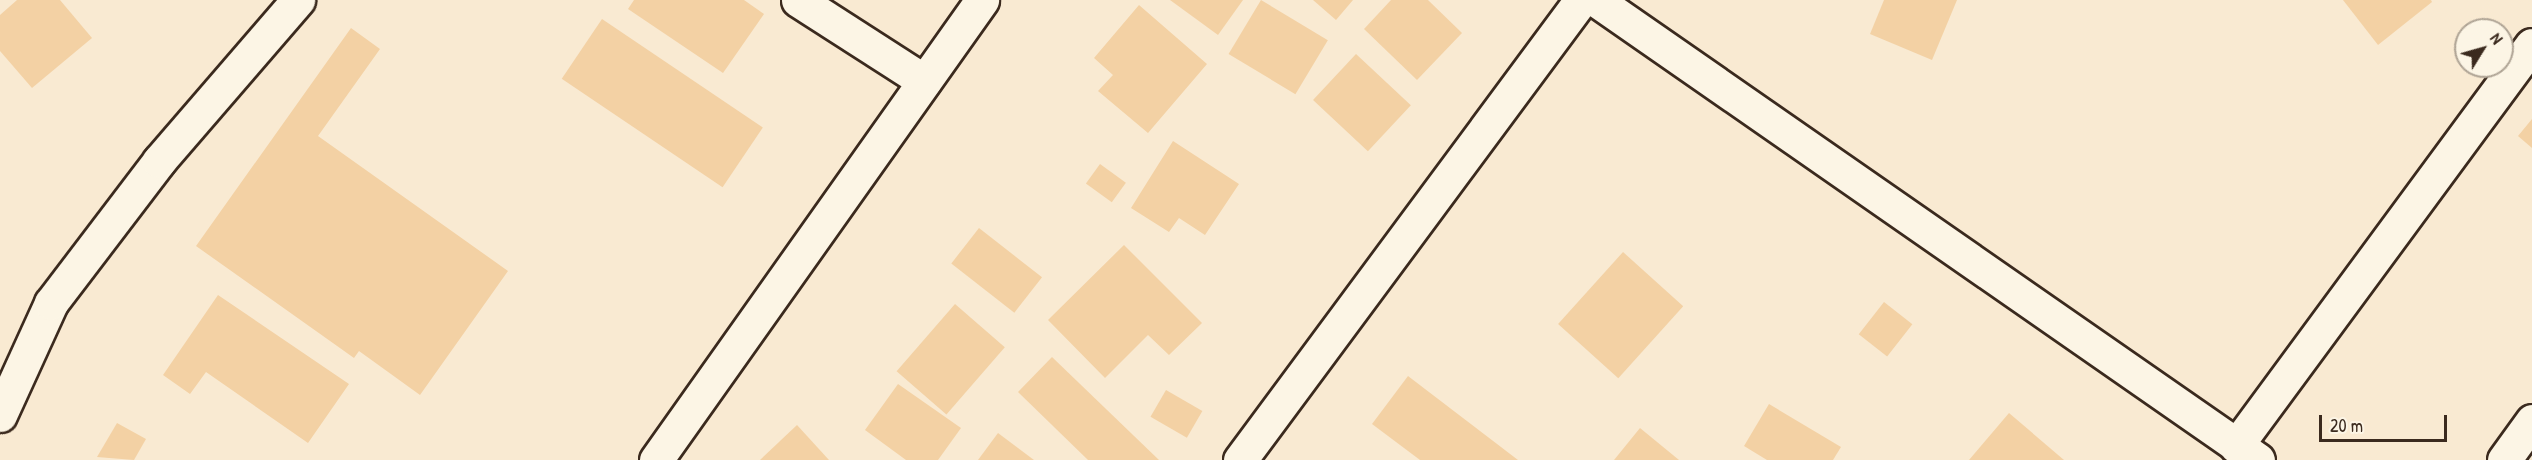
<!DOCTYPE html>
<style>
body{margin:0}
#map{position:relative;width:2532px;height:460px;overflow:hidden;background:#f9ead2;font-family:"Patrick Hand",sans-serif}
div>[style]{position:absolute}
.building>*{inset:0;background:#f3d1a4;transform-origin:0 0}
.roads{filter:drop-shadow(2px 0 #3b2a1e) drop-shadow(-2px 0 #3b2a1e) drop-shadow(0 2px #3b2a1e) drop-shadow(0 -2px #3b2a1e)}
.minor>*{height:33px;margin:-16.5px;padding:0 16.5px;transform-origin:16.5px;border-radius:16.5px;background:#fcf5e5}
span{translate:-50% -50%;white-space:nowrap;text-align:center;line-height:1.15;-webkit-text-stroke:6px #fcf5e5;paint-order:stroke}
.north{position:absolute;left:2454px;top:18px;width:60px;height:60px;box-sizing:border-box;background:#fcf5e5;border:2px solid #afa495;border-radius:50%;rotate:53deg;font-size:16px;font-weight:700;line-height:24px;text-align:center;color:#3b2a1e}
.north::after{content:'';display:block;margin:auto;width:21px;height:27px;background:#3b2a1e;clip-path:polygon(50% 0,100% 100%,50% 72%,0 100%)}
.scale{position:absolute;left:2319px;top:415px;width:128px;height:27px;box-sizing:border-box;border:3px solid #3b2a1e;border-top:0;padding-left:8px;font-size:18px;line-height:21px;white-space:nowrap;color:#3b2a1e;-webkit-text-stroke:4px #fcf5e5;paint-order:stroke}
</style>
<div id="map">
<div class="building">
<div style="clip-path:polygon(17px 0,60px 0,92px 38px,32px 88px,0 51px,0 15px)"></div>
<div style="clip-path:polygon(634px 0,744px 0,764px 14px,723px 73px,628px 9px)"></div>
<div style="clip-path:polygon(1170px 0,1243px 0,1218px 35px)"></div>
<div style="left:1261px;top:0;width:78px;height:63px;rotate:31deg"></div>
<div style="clip-path:polygon(1313px 0,1353px 0,1336px 20px)"></div>
<div style="clip-path:polygon(1391px 0,1428px 0,1462px 33px,1417px 80px,1364px 29px)"></div>
<div style="clip-path:polygon(1884px 0,1957px 0,1932px 60px,1870px 34px)"></div>
<div style="clip-path:polygon(2343px 0,2431px 0,2432px 2px,2378px 45px)"></div>
<div style="clip-path:polygon(1139px 5px,1207px 64px,1148px 133px,1098px 91px,1113px 75px,1094px 58px)"></div>
<div style="left:602px;top:19px;width:194px;height:72px;rotate:34deg"></div>
<div style="clip-path:polygon(351px 28px,380px 49px,318px 136px,508px 271px,420px 395px,359px 351px,354px 358px,196px 246px)"></div>
<div style="left:1356px;top:54px;width:75px;height:63px;rotate:43deg"></div>
<div style="clip-path:polygon(2532px 119px,2532px 148px,2518px 136px)"></div>
<div style="clip-path:polygon(1173px 141px,1239px 184px,1205px 235px,1179px 218px,1169px 232px,1131px 208px)"></div>
<div style="left:1100px;top:164px;width:32px;height:24px;rotate:36deg"></div>
<div style="left:979px;top:228px;width:80px;height:45px;rotate:38deg"></div>
<div style="clip-path:polygon(1124px 245px,1202px 323px,1169px 355px,1148px 335px,1105px 378px,1048px 320px)"></div>
<div style="left:1623px;top:252px;width:81px;height:97px;rotate:42deg"></div>
<div style="clip-path:polygon(218px 295px,349px 384px,308px 443px,206px 372px,190px 394px,163px 375px)"></div>
<div style="left:1884px;top:302px;width:36px;height:41px;rotate:38deg"></div>
<div style="left:955px;top:304px;width:66px;height:89px;rotate:41deg"></div>
<div style="clip-path:polygon(1052px 357px,1159px 460px,1088px 460px,1018px 392px)"></div>
<div style="clip-path:polygon(1408px 376px,1518px 460px,1420px 460px,1372px 424px)"></div>
<div style="clip-path:polygon(898px 384px,961px 428px,938px 460px,906px 460px,865px 430px)"></div>
<div style="left:1166px;top:390px;width:42px;height:31px;rotate:30deg"></div>
<div style="clip-path:polygon(1769px 404px,1841px 447px,1833px 460px,1767px 460px,1744px 446px)"></div>
<div style="clip-path:polygon(2009px 413px,2064px 460px,1969px 460px)"></div>
<div style="clip-path:polygon(117px 423px,146px 439px,134px 460px,97px 457px)"></div>
<div style="clip-path:polygon(797px 425px,829px 460px,760px 460px)"></div>
<div style="clip-path:polygon(1640px 428px,1679px 460px,1614px 460px)"></div>
<div style="clip-path:polygon(998px 433px,1034px 460px,978px 460px)"></div>
</div>
<div class="roads">
<div class="minor">
<div style="left:798px;top:0;width:150px;rotate:32.7deg"></div>
<div style="left:1596px;top:0;width:806px;rotate:34.79deg"></div>
<div style="left:0;top:415px;width:123px;rotate:-65.5deg"></div>
<div style="left:51px;top:303px;width:178px;rotate:-52.7deg"></div>
<div style="left:159px;top:161px;width:213px;rotate:-49.2deg"></div>
<div style="left:2236px;top:446px;width:498px;rotate:-53.6deg"></div>
<div style="left:656px;top:460px;width:564px;rotate:-54.67deg"></div>
<div style="left:1240px;top:460px;width:573px;rotate:-53.45deg"></div>
<div style="left:2504px;top:460px;width:48px;rotate:-54.3deg"></div>
</div>
</div>
<div class="north">N</div>
<div class="scale">20 m</div>
</div>
